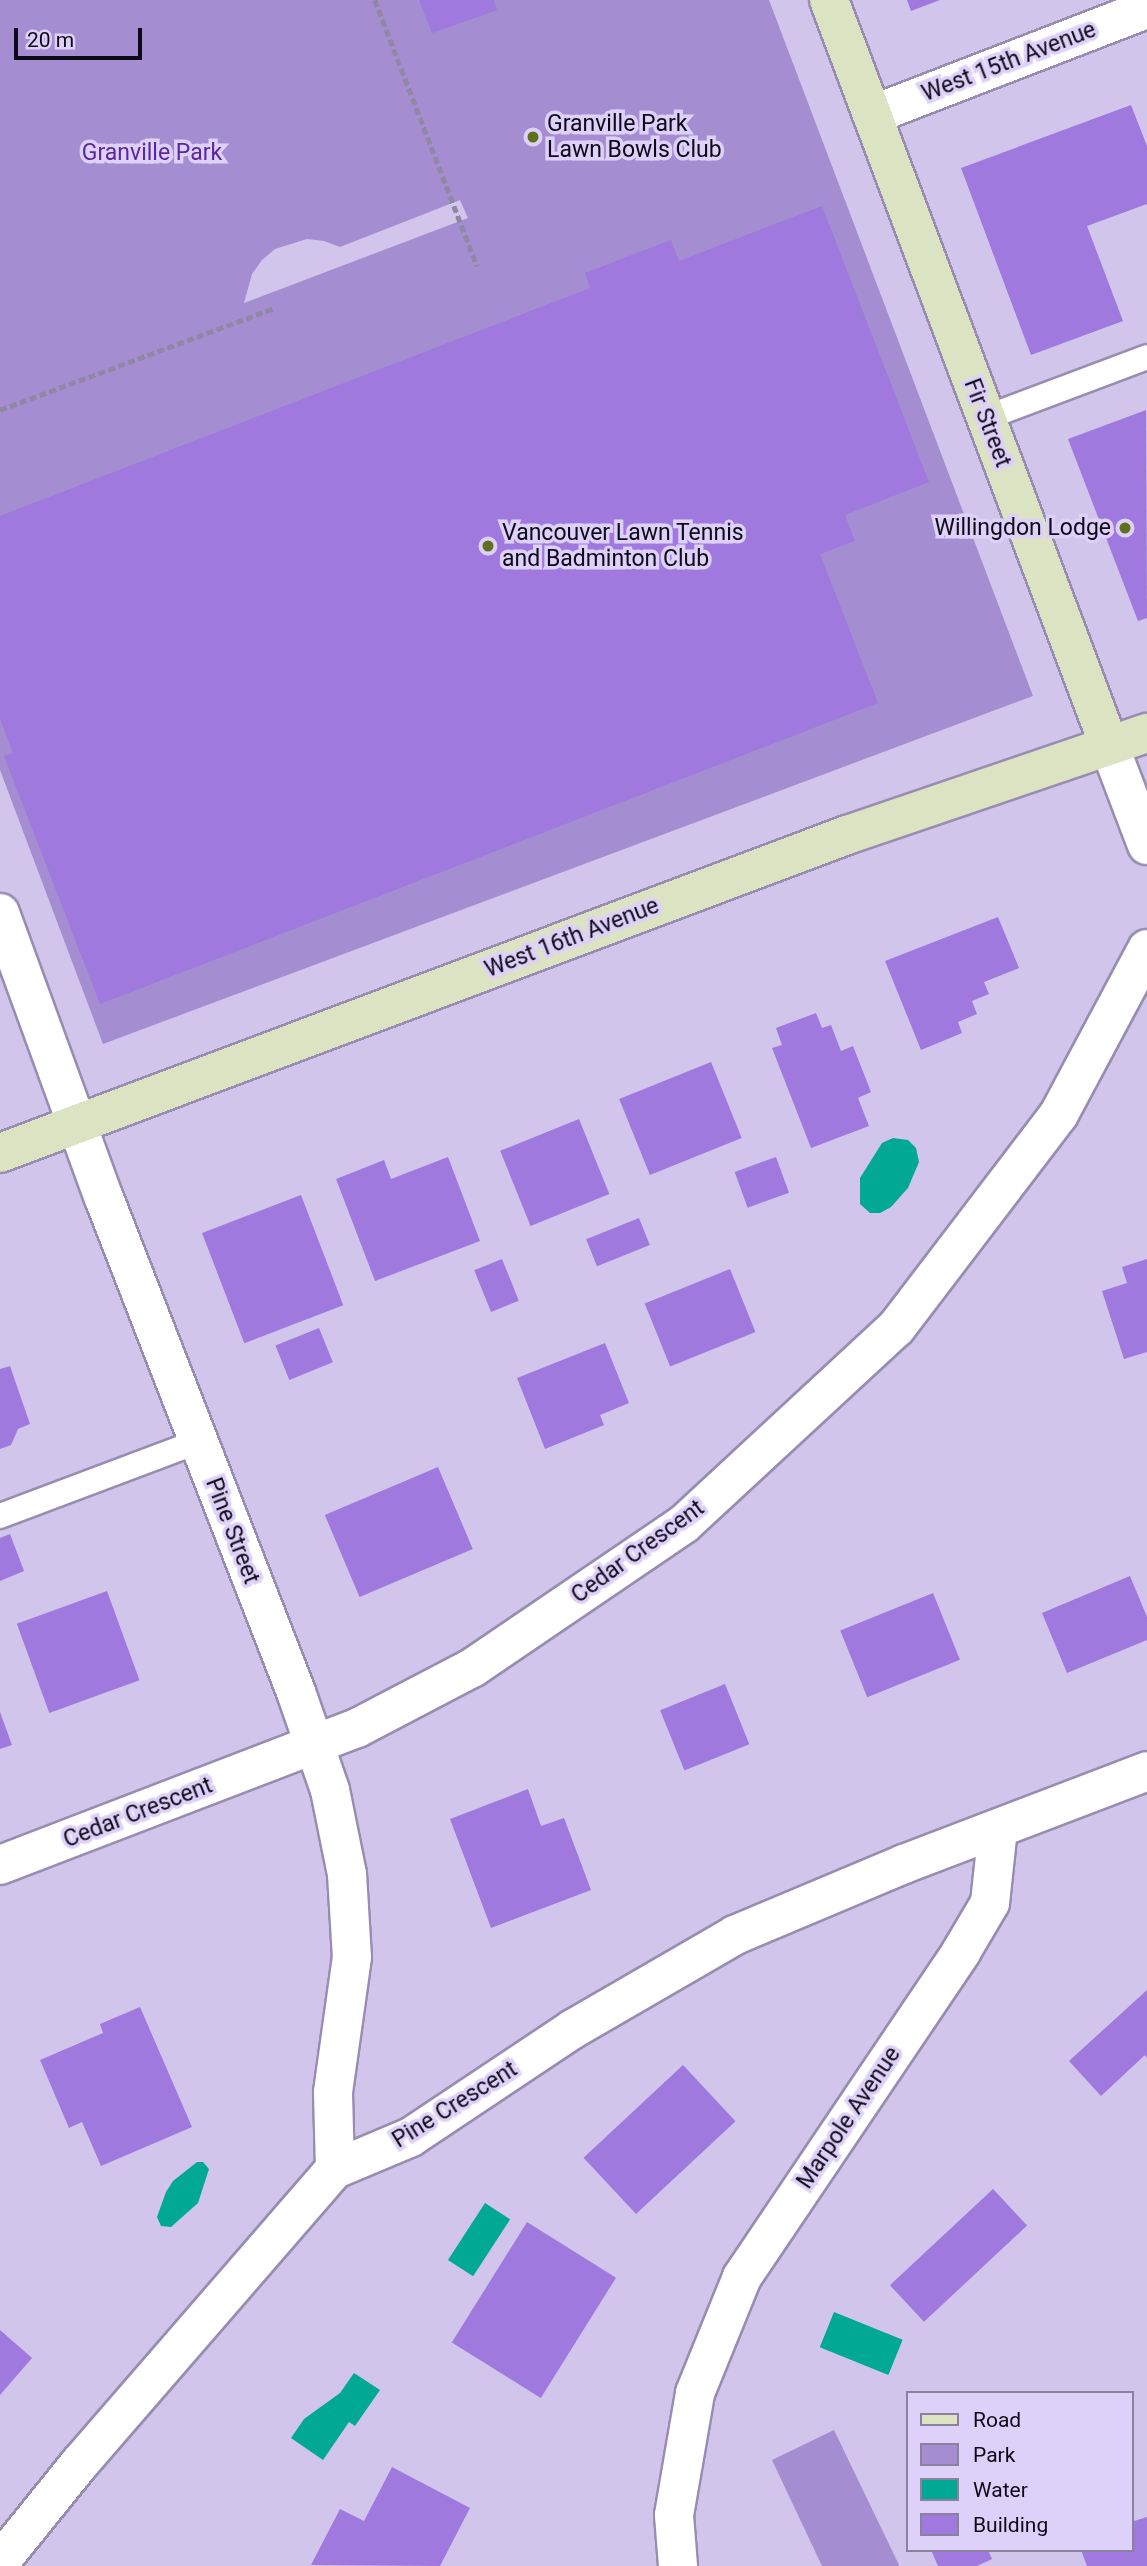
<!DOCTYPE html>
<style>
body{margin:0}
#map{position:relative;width:1147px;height:2566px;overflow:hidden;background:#d1c5eb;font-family:Roboto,sans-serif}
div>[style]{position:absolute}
.green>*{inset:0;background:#a48dd0}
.water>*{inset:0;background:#01a994;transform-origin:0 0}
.building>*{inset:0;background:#9f79de;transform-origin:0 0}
.path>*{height:4.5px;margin-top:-2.25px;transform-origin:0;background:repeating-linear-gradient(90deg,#9087a4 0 7px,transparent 0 10.5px)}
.roads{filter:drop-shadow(2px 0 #988db1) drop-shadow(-2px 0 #988db1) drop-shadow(0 2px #988db1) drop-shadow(0 -2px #988db1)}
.lane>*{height:24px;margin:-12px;padding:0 12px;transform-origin:12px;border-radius:12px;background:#fff}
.street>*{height:38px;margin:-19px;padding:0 19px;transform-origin:19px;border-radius:19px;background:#fff}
.secondary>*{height:38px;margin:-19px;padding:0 19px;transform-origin:19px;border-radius:19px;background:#dce3c2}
.dots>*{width:19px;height:19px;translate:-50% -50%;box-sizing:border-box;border:4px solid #ded1f9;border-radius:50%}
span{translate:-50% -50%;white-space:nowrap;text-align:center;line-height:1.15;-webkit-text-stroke:7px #ded1f9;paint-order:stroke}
.street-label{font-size:23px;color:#0e0a17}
.poi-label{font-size:23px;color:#0e0a17}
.left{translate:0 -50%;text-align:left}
.right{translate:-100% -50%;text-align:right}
.park-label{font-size:23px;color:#5d269d}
.legend{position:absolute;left:906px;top:2391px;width:228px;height:161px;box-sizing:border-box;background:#ded1f9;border:2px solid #8b819f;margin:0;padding:9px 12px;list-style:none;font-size:21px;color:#0e0a17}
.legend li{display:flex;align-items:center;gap:14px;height:35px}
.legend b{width:35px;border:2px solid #8b819f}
.scale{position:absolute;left:14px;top:28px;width:128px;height:32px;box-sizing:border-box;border:4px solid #0e0a17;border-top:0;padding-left:9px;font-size:21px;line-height:24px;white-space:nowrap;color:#0e0a17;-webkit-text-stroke:5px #ded1f9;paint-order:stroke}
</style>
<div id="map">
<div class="green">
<div style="clip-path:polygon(evenodd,0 0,769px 0,1033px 696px,103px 1044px,0 770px,0 0,460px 200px,468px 218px,244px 303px,252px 274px,262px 260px,275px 249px,307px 239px,324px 241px,340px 247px,460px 200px)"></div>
<div style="clip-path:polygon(834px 2430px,899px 2565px,898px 2566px,822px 2566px,772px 2460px)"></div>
</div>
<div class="water">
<div style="clip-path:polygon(893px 1138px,908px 1140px,916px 1148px,919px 1162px,908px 1188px,891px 1207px,880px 1213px,870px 1213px,860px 1204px,860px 1178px,882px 1143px)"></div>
<div style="clip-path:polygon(197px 2162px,203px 2162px,209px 2169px,198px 2203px,171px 2227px,161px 2226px,157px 2217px,166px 2192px,173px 2181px)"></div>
<div style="left:485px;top:2203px;width:30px;height:68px;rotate:33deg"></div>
<div style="left:834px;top:2312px;width:74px;height:38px;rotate:22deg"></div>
<div style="clip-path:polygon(354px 2373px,380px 2390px,355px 2426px,349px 2422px,323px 2460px,291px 2438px,304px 2419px,340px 2393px)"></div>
</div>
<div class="building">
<div style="clip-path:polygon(419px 0,494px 0,497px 10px,432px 33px)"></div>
<div style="clip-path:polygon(907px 0,940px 0,911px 11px)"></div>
<div style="clip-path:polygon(1131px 105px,1147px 146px,1147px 204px,1087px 226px,1123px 321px,1031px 355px,961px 168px)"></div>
<div style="clip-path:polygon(822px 206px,929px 482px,845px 515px,855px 541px,820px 554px,878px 703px,100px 1004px,4px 756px,13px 753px,0 719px,0 516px,590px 288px,585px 273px,671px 240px,679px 261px)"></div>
<div style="clip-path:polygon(1146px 410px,1147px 618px,1138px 621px,1068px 439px)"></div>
<div style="clip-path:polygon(998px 917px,1019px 968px,984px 982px,989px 994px,972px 1001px,977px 1014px,958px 1022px,962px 1033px,921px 1050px,885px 961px)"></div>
<div style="clip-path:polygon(816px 1013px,822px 1028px,831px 1025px,841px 1051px,853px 1046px,871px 1092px,858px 1098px,869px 1126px,811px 1148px,772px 1048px,782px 1045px,776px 1028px)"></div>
<div style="left:711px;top:1062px;width:82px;height:99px;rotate:68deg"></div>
<div style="left:579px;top:1119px;width:81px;height:85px;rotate:68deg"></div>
<div style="clip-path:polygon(448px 1157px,480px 1241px,375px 1281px,336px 1179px,384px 1160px,391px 1179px)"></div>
<div style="left:776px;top:1157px;width:38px;height:44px;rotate:70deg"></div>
<div style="left:301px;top:1195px;width:118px;height:106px;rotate:69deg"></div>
<div style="left:639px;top:1218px;width:29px;height:57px;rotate:68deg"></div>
<div style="left:502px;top:1259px;width:45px;height:30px;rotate:68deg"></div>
<div style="clip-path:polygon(1147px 1259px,1147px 1352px,1124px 1359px,1102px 1291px,1127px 1283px,1122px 1267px)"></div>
<div style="left:730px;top:1269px;width:68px;height:92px;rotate:68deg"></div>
<div style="left:319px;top:1328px;width:37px;height:47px;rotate:68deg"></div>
<div style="clip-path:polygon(605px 1343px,629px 1403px,600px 1415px,604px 1425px,545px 1449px,517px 1378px)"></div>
<div style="clip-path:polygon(10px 1366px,30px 1424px,18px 1429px,11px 1445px,0 1449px,0 1369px)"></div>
<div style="left:438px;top:1467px;width:89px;height:123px;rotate:67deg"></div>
<div style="clip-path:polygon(10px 1534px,24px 1571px,0 1581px,0 1538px)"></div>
<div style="clip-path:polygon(1130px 1576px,1147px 1617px,1147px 1640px,1067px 1673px,1042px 1613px)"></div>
<div style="left:107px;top:1591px;width:95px;height:96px;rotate:70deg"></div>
<div style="left:933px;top:1593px;width:72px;height:100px;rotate:68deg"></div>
<div style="left:725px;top:1684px;width:65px;height:70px;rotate:68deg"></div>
<div style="clip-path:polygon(0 1712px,12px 1745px,0 1749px)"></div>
<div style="clip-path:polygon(528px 1789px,541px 1826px,564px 1818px,591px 1890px,491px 1928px,450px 1819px)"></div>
<div style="clip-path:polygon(1147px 1990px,1147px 2058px,1145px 2055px,1101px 2096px,1069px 2061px)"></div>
<div style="clip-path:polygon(140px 2007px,192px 2127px,101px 2166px,82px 2122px,69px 2128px,40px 2060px,103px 2033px,100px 2024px)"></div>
<div style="left:683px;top:2065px;width:77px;height:136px;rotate:47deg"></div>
<div style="left:993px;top:2189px;width:50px;height:141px;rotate:47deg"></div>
<div style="left:527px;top:2222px;width:105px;height:142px;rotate:32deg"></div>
<div style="clip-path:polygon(0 2330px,32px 2358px,0 2395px)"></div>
<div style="clip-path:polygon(392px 2467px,470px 2508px,440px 2566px,311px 2565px,340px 2509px,364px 2521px)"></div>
<div style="clip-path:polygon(1147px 2517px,1147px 2566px,1087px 2566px,1081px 2550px,1131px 2550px,1131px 2522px)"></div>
<div style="clip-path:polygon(931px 2550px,988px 2550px,992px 2559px,977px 2566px,938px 2566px)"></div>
</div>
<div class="path">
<div style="left:375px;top:0;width:285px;rotate:69deg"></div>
<div style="left:0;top:410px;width:293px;rotate:-20.4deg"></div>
</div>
<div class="roads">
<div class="lane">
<div style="left:985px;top:418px;width:173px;rotate:-20.6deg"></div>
<div style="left:0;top:1516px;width:210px;rotate:-20.6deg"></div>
</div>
<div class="street">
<div style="left:872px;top:115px;width:295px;rotate:-21.1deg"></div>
<div style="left:1109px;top:745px;width:107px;rotate:69.2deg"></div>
<div style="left:0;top:913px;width:303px;rotate:70deg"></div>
<div style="left:104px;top:1198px;width:530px;rotate:68.76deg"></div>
<div style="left:296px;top:1692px;width:104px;rotate:70.9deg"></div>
<div style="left:330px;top:1790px;width:86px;rotate:78.6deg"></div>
<div style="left:347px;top:1874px;width:83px;rotate:86.6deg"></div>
<div style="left:352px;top:1957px;width:137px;rotate:98deg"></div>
<div style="left:333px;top:2093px;width:76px;rotate:88.5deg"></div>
<div style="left:0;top:1865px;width:382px;rotate:-21deg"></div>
<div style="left:357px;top:1728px;width:130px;rotate:-27.6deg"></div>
<div style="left:472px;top:1668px;width:256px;rotate:-34.2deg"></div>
<div style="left:684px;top:1524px;width:289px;rotate:-42.8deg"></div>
<div style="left:896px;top:1328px;width:269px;rotate:-52.7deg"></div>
<div style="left:1059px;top:1114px;width:187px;rotate:-61.9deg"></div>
<div style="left:0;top:2562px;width:127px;rotate:-51.1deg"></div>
<div style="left:80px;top:2463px;width:389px;rotate:-49.1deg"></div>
<div style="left:335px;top:2169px;width:82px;rotate:-22.8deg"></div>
<div style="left:411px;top:2137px;width:195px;rotate:-33.7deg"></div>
<div style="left:573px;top:2029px;width:187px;rotate:-30.1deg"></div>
<div style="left:735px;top:1935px;width:183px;rotate:-22.8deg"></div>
<div style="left:904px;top:1864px;width:260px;rotate:-20.9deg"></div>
<div style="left:678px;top:2566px;width:51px;rotate:-94.5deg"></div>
<div style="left:674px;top:2515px;width:124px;rotate:-80.2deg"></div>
<div style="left:695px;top:2393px;width:125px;rotate:-67.9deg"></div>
<div style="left:742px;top:2277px;width:392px;rotate:-56deg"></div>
<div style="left:961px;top:1952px;width:57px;rotate:-59.4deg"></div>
<div style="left:990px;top:1903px;width:75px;rotate:-83.9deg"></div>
</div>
<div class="secondary">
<div style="left:829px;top:0;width:796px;rotate:69.4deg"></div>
<div style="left:0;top:1153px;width:905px;rotate:-20.58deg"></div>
<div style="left:847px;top:835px;width:317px;rotate:-18.8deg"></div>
</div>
</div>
<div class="dots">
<div style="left:533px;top:137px;background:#5f6f1b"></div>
<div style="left:1125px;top:528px;background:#5f6f1b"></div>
<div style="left:488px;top:546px;background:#5f6f1b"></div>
</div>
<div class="street-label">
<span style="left:1009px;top:62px;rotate:-21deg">West 15th Avenue</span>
<span style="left:987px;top:423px;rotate:69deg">Fir Street</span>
<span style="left:572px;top:938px;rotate:-21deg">West 16th Avenue</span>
<span style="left:232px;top:1531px;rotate:69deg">Pine Street</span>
<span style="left:638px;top:1552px;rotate:-36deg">Cedar Crescent</span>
<span style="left:138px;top:1813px;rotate:-21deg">Cedar Crescent</span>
<span style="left:455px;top:2105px;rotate:-32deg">Pine Crescent</span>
<span style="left:849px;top:2118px;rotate:-56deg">Marpole Avenue</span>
</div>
<div class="poi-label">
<span class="left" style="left:547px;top:137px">Granville Park<br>Lawn Bowls Club</span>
<span class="right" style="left:1111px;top:528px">Willingdon Lodge</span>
<span class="left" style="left:502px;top:546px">Vancouver Lawn Tennis<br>and Badminton Club</span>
</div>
<div class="park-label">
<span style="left:152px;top:153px">Granville Park</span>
</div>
<ul class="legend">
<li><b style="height:9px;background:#dce3c2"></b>Road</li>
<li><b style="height:19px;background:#a48dd0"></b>Park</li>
<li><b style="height:19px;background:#01a994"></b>Water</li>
<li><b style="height:19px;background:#9f79de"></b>Building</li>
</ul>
<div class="scale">20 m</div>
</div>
